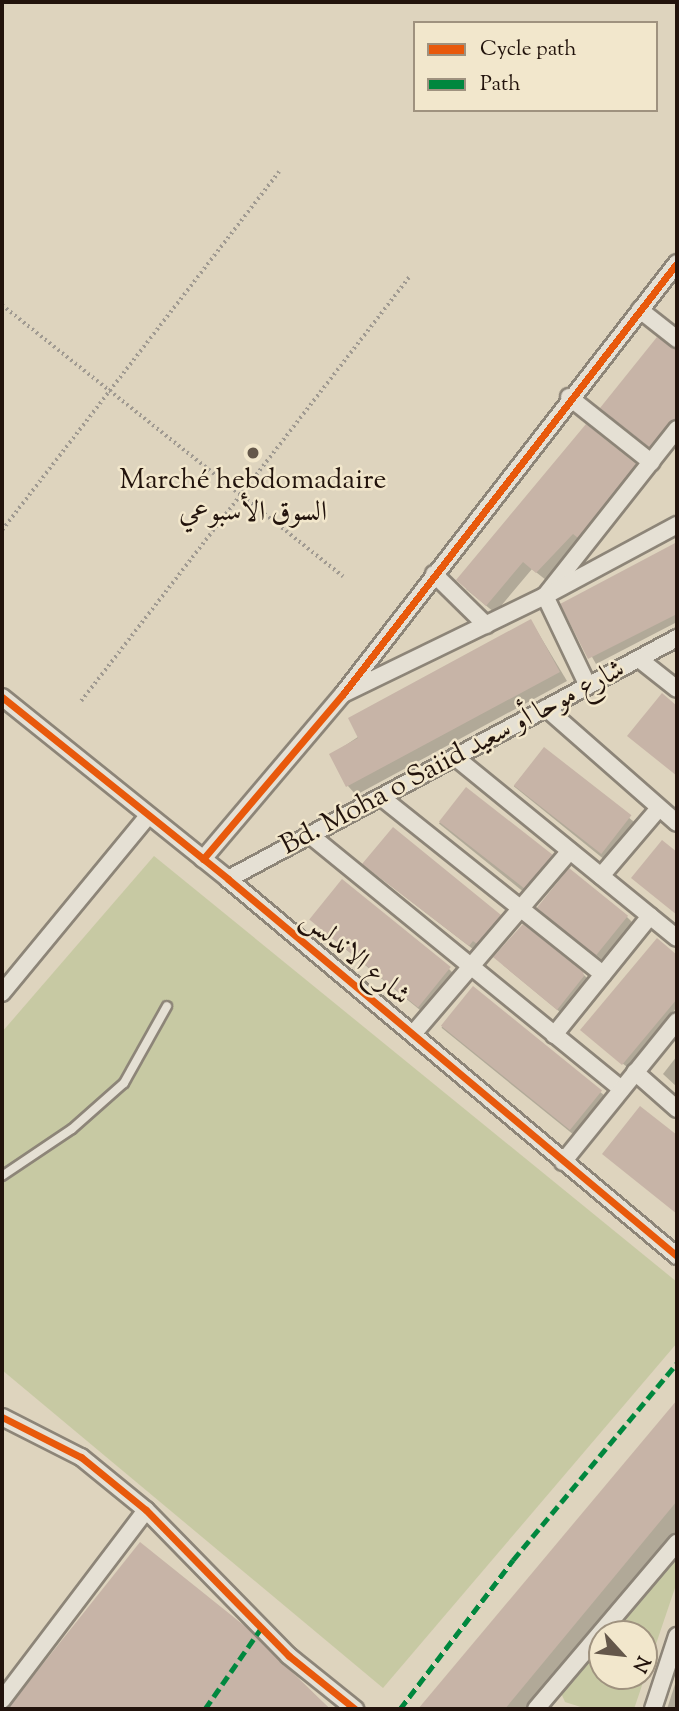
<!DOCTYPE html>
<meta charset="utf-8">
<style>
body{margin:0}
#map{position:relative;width:679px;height:1711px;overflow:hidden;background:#ded4be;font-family:"Sorts Mill Goudy",Amiri,serif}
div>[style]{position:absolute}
.green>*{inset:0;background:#c7c9a3}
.shadow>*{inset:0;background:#0003;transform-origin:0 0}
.building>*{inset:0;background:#c7b4a7;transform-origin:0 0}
.path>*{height:3.5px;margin-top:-1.75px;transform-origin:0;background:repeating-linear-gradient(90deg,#a09a91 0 2px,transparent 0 5.5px)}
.roads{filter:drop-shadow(2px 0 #8d8578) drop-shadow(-2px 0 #8d8578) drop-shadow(0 2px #8d8578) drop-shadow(0 -2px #8d8578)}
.lane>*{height:8px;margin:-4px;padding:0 4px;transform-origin:4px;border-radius:4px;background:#e5e0d4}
.street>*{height:16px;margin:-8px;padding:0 8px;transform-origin:8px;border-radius:8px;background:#e5e0d4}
.quiet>*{height:5px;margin-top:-2.5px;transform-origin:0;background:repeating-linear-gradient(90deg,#00873e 0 10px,transparent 0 15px)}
.cycleway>*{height:7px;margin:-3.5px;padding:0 3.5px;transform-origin:3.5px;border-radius:3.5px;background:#e8590c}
.dots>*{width:19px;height:19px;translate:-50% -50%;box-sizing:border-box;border:4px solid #f2e7cc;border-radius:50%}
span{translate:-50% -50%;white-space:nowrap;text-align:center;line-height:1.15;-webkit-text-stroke:5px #f2e7cc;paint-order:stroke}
.poi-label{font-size:28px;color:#22130c}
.street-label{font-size:28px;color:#22130c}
.frame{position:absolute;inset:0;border:4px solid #22130c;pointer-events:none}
.legend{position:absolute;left:413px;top:21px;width:245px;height:91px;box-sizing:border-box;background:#f2e7cc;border:2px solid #9f927f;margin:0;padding:9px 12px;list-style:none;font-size:21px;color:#22130c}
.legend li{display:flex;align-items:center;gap:14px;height:35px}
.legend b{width:35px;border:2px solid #9f927f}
.north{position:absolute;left:588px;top:1620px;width:70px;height:70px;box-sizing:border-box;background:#f2e7cc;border:2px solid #9f927f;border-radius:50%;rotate:117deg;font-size:19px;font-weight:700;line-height:28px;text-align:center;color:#22130c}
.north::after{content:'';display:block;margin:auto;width:24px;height:32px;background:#64574a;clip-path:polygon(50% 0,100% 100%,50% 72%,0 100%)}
</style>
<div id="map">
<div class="green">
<div style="clip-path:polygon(154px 856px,677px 1282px,677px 1343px,383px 1688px,2px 1370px,2px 1032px)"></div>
<div style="clip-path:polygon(677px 1555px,677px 1582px,634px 1709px,587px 1709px,565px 1702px,561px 1693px,602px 1643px,602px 1676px,644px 1676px,644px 1634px,610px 1634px)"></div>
</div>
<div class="shadow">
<div style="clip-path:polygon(677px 350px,677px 435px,659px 454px,610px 416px)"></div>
<div style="clip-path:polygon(635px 465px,643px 473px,546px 580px,532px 569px,495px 613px,466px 589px)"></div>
<div style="clip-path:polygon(677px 543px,677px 622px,596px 664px,563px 605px)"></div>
<div style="clip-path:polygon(531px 621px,567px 681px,356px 795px,348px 786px,331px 755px)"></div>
<div style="left:544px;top:749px;width:122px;height:48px;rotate:39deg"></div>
<div style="left:466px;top:790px;width:120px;height:43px;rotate:39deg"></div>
<div style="clip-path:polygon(393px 829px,508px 925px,478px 953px,373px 872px)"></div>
<div style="clip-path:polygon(547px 916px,627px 917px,635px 925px,605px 962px)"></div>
<div style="clip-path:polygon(320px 928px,449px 969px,457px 977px,426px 1015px)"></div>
<div style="clip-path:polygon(657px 940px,677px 957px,677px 1007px,627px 1067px,586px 1033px)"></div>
<div style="clip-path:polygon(503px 965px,582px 973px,591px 982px,566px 1017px)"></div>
<div style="left:473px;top:989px;width:176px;height:50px;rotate:39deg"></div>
<div style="clip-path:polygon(677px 1056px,677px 1087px,663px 1074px)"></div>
<div style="clip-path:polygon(677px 1403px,677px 1538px,535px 1709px,420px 1709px)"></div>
<div style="clip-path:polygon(244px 1628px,330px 1709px,214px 1709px,218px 1699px,210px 1709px,11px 1708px)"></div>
<div style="clip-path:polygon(677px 1678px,677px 1709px,667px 1709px)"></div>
</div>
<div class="building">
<div style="clip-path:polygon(657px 337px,677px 349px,677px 419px,649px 447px,600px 408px)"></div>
<div style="clip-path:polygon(586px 424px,636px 464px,578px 538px,573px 534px,536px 573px,523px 562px,486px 606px,456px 580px)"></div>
<div style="clip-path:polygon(677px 542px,677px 614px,588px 659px,560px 604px)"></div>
<div style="clip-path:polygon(531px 619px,560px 672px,346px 787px,329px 754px,358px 738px,348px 718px)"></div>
<div style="clip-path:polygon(662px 693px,677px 706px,677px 776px,627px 736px)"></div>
<div style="left:544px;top:747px;width:111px;height:49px;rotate:38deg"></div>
<div style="left:466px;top:787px;width:110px;height:44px;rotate:38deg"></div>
<div style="clip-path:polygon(393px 827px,501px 915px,477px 944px,473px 941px,469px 946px,362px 864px)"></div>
<div style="clip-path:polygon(662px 840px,677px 852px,677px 915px,631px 878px)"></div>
<div style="left:569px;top:868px;width:76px;height:51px;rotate:39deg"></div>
<div style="left:342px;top:879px;width:140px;height:52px;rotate:39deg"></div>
<div style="clip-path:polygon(523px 924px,583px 972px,584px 976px,557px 1010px,493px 957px)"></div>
<div style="clip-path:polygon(657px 938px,677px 955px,677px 999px,622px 1065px,580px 1030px)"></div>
<div style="left:473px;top:986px;width:166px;height:51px;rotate:39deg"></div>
<div style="clip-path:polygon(640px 1106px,677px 1135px,677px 1214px,602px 1154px)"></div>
<div style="clip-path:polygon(677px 1400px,677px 1501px,505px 1709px,418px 1709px)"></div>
<div style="clip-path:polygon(140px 1542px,246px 1627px,330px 1709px,7px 1709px)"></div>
</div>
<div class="path">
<div style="left:2px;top:305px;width:436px;rotate:38.5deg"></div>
<div style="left:2px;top:530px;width:453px;rotate:-52.3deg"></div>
<div style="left:81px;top:701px;width:537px;rotate:-52.26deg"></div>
</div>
<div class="roads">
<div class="lane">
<div style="left:2px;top:1176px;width:84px;rotate:-33.9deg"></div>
<div style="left:72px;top:1129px;width:69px;rotate:-41.5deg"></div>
<div style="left:124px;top:1083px;width:88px;rotate:-60.8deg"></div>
</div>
<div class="street">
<div style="left:640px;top:310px;width:47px;rotate:38.1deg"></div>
<div style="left:569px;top:397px;width:105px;rotate:38.4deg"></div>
<div style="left:434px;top:574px;width:73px;rotate:44.4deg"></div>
<div style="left:639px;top:659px;width:48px;rotate:38.3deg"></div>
<div style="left:588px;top:686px;width:100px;rotate:-115.5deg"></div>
<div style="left:545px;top:596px;width:213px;rotate:-51.7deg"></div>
<div style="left:345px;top:693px;width:222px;rotate:-25.9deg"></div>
<div style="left:545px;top:596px;width:150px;rotate:-28.3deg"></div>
<div style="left:2px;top:697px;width:290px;rotate:38.8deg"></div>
<div style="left:228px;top:879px;width:586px;rotate:40.02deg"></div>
<div style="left:546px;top:708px;width:174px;rotate:41.3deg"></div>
<div style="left:455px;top:757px;width:286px;rotate:39.2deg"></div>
<div style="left:381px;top:797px;width:284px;rotate:38.6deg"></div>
<div style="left:310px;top:835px;width:402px;rotate:39.2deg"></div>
<div style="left:203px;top:859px;width:216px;rotate:-49.7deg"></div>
<div style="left:343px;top:694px;width:545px;rotate:-52.23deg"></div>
<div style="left:601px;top:876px;width:89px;rotate:-49.5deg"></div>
<div style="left:228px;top:879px;width:510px;rotate:-28.22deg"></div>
<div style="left:2px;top:993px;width:229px;rotate:-50.5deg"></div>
<div style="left:413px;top:1034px;width:241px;rotate:-49.4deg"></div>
<div style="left:554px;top:1035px;width:153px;rotate:-51.1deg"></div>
<div style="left:635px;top:1072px;width:56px;rotate:41.4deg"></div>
<div style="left:563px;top:1162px;width:181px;rotate:-51deg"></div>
<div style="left:2px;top:1417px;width:89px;rotate:26.9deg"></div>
<div style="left:81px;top:1457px;width:84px;rotate:39.2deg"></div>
<div style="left:146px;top:1510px;width:204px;rotate:45.6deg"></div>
<div style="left:289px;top:1656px;width:85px;rotate:38.8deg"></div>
<div style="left:2px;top:1700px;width:238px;rotate:-52.8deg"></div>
<div style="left:536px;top:1709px;width:218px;rotate:-49.7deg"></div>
<div style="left:653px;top:1709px;width:77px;rotate:-71.8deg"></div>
</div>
</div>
<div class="quiet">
<div style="left:205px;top:1709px;width:100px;rotate:-55.2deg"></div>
<div style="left:400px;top:1709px;width:187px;rotate:-52.8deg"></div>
<div style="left:513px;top:1560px;width:256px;rotate:-50.2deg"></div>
</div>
<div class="cycleway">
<div style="left:2px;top:697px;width:290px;rotate:38.8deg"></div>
<div style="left:228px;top:879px;width:586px;rotate:40.02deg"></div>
<div style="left:203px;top:859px;width:216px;rotate:-49.7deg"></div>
<div style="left:343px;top:694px;width:545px;rotate:-52.23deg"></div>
<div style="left:2px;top:1417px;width:89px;rotate:26.9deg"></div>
<div style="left:81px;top:1457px;width:84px;rotate:39.2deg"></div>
<div style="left:146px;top:1510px;width:204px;rotate:45.6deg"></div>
<div style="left:289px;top:1656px;width:85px;rotate:38.8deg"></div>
</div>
<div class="dots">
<div style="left:253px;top:453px;background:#64574a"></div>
</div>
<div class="poi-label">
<span style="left:253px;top:497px">Marché hebdomadaire<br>السوق الأسبوعي</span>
</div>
<div class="street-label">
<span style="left:453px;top:758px;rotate:-28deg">Bd. Moha o Saiid شارع موحا أو سعيد</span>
<span style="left:355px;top:958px;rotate:40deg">شارع الاندلس</span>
</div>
<div class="frame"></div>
<ul class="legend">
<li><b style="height:9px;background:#e8590c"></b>Cycle path</li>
<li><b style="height:9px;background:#00873e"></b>Path</li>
</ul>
<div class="north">N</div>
</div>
